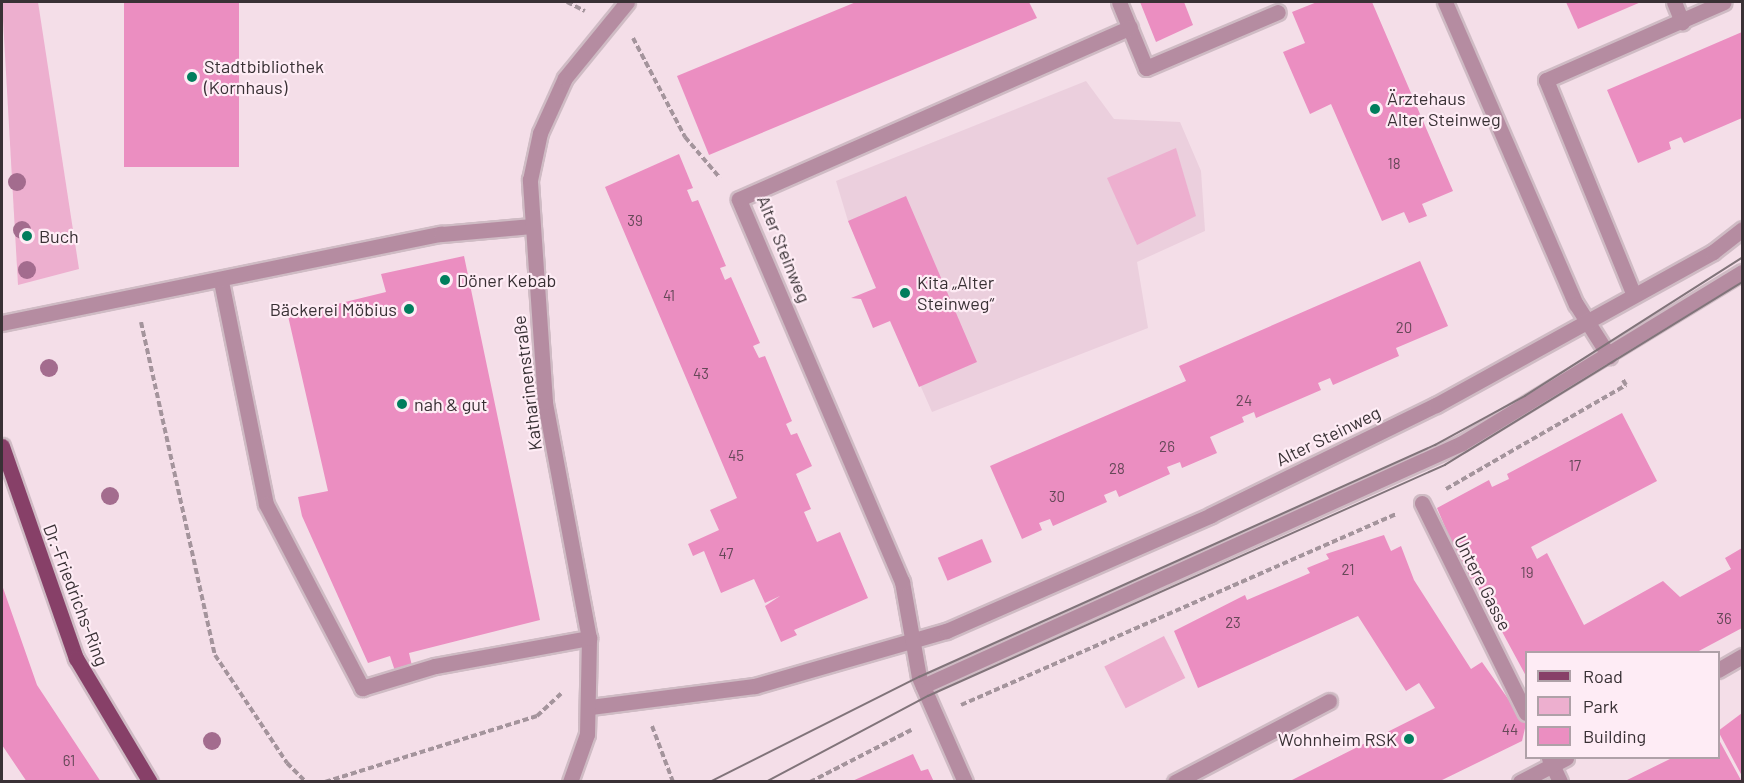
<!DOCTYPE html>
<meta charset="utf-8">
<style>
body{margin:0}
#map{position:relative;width:1744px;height:783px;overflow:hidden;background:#f4dee8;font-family:Barlow,sans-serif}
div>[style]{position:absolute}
.built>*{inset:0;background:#ebcfdd}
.green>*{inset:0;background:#edafcf;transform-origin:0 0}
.building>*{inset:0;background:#eb8ec1;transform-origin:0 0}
.path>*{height:4px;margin-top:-2px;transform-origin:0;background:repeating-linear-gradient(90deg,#a4949c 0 6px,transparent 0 9px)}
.roads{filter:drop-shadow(2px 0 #cfbbc4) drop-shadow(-2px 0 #cfbbc4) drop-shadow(0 2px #cfbbc4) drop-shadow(0 -2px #cfbbc4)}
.minor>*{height:15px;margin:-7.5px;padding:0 7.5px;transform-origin:7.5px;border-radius:7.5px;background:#b58ca1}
.major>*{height:15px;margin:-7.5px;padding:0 7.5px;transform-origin:7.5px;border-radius:7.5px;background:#874068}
.tram>*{height:1.5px;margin:-0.75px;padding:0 0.75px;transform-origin:0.75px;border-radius:0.75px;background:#81747a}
.trees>*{width:18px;height:18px;margin:-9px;border-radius:50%;background:#a36c8e}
.dots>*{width:16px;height:16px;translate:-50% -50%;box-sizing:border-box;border:3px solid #feecf5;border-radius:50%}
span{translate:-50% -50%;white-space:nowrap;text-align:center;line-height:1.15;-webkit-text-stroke:4.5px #feecf5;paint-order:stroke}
.number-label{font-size:15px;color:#664858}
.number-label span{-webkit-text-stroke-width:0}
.poi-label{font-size:18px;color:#393135}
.left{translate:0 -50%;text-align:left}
.right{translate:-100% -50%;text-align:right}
.street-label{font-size:18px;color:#393135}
.frame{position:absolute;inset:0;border:3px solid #393135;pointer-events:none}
.legend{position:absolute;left:1525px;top:651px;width:195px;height:108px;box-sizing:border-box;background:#feecf5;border:2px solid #afa1a8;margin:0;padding:8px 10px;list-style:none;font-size:18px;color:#393135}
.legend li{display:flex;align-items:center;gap:12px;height:30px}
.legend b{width:30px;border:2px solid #afa1a8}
</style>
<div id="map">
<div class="built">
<div style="clip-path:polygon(1086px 81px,1114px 119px,1180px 122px,1201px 171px,1205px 231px,1137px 262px,1148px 328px,932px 412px,848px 221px,836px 181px)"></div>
</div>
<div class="green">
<div style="clip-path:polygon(2px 2px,38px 2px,79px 269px,18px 285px)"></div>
<div style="clip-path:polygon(1176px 148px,1196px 216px,1137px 245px,1107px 178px)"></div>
<div style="left:1164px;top:636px;width:47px;height:67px;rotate:63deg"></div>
</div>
<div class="building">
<div style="left:124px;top:2px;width:115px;height:165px"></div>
<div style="clip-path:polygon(856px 2px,1029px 2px,1037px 18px,709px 155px,677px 76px)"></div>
<div style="clip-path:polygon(1140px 2px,1184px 2px,1193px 25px,1156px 42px)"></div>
<div style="clip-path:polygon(1317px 2px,1372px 2px,1453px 191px,1422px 204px,1427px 216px,1409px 223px,1404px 212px,1382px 221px,1331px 104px,1310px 114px,1283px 52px,1305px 43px,1292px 12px)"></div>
<div style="clip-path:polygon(1566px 2px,1641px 2px,1578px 29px)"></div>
<div style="clip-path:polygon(1742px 32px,1742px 118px,1684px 143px,1681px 137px,1669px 142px,1671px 149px,1638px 163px,1607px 90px)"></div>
<div style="clip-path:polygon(679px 154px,693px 188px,687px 190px,692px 202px,698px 200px,726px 266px,720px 268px,725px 280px,731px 277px,760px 343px,753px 346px,759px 358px,765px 356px,792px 421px,786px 424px,791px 435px,797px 433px,812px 466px,796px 474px,811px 509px,804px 512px,817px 542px,840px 532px,868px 598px,794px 630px,797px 635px,781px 642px,765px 606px,780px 596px,765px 603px,754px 579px,721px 593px,704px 551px,693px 556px,688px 544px,719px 530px,710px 510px,737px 498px,605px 187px)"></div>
<div style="clip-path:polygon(906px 196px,977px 362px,919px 387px,890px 321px,873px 328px,861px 299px,851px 298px,876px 288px,848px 221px)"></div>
<div style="clip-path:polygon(464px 256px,540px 620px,409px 653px,412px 666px,395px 671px,390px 656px,368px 663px,302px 516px,298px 497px,328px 491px,288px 316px,386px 292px,381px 274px)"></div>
<div style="clip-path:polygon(1420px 261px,1448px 326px,1396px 348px,1399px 356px,1333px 385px,1330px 378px,1318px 383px,1321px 390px,1256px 418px,1254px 412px,1242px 417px,1244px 422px,1210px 437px,1217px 453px,1182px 468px,1180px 462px,1167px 467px,1170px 474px,1119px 497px,1116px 490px,1104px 495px,1107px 502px,1053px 526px,1050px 519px,1039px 523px,1042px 530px,1022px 539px,990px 466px,1186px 381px,1179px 366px)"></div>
<div style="clip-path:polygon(1622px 413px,1657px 481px,1531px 547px,1537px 559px,1547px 553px,1584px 625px,1663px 581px,1680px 597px,1731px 569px,1725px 558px,1742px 548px,1742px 628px,1697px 652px,1526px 652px,1526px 676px,1473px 578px,1468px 581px,1437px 508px,1489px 480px,1492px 487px,1509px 479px,1507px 474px)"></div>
<div style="clip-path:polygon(1384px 535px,1391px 551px,1401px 546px,1414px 580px,1471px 669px,1482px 662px,1526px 724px,1522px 741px,1438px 782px,1288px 782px,1435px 708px,1419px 683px,1406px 691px,1358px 616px,1198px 688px,1174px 631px,1245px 595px,1247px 600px,1310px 573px,1307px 568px,1329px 559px,1326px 554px)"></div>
<div style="left:982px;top:539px;width:25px;height:48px;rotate:67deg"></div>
<div style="clip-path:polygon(2px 585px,37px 685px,101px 782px,27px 782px,2px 745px)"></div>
<div style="clip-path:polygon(1742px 713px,1742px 776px,1718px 731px)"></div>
<div style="clip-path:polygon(1718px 738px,1742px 782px,1623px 782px,1672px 758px,1718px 758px)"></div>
<div style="clip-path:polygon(913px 754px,921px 771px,928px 769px,934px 782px,850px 782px)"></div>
</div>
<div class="path">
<div style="left:567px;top:2px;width:20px;rotate:27deg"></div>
<div style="left:633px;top:38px;width:112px;rotate:62.3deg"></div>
<div style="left:685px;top:137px;width:54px;rotate:49.5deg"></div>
<div style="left:141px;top:322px;width:341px;rotate:77.5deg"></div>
<div style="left:215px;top:655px;width:130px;rotate:56.3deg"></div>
<div style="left:287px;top:763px;width:27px;rotate:45deg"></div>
<div style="left:1446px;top:489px;width:208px;rotate:-30deg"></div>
<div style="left:1626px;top:385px;width:6px;rotate:-121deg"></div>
<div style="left:961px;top:705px;width:475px;rotate:-23.7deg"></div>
<div style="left:652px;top:726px;width:60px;rotate:69.4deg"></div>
<div style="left:325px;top:782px;width:222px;rotate:-17.3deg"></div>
<div style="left:537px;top:716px;width:33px;rotate:-43deg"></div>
<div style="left:810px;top:782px;width:114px;rotate:-27.2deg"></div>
</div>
<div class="roads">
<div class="minor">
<div style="left:1119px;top:2px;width:71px;rotate:67.8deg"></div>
<div style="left:1146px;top:68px;width:143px;rotate:-23deg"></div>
<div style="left:1445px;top:2px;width:329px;rotate:66.6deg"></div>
<div style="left:1576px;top:304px;width:62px;rotate:57.6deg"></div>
<div style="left:1674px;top:2px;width:22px;rotate:68deg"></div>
<div style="left:221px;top:281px;width:227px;rotate:78.6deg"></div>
<div style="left:266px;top:504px;width:208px;rotate:62.4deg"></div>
<div style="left:362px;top:688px;width:76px;rotate:-16.8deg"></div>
<div style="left:435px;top:666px;width:157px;rotate:-10.3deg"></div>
<div style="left:1633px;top:293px;width:230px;rotate:-112.2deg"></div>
<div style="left:1546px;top:80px;width:194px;rotate:-23.7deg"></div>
<div style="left:2px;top:323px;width:448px;rotate:-11.5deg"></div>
<div style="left:441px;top:234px;width:89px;rotate:-5.1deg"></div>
<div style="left:1422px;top:503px;width:234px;rotate:63.7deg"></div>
<div style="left:1718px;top:670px;width:28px;rotate:-30deg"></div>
<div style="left:923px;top:686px;width:591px;rotate:-24.27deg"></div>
<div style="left:1462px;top:443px;width:328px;rotate:-31.4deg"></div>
<div style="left:590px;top:707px;width:166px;rotate:-7.3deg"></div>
<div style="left:755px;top:686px;width:199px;rotate:-16.1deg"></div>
<div style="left:946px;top:631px;width:289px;rotate:-23.6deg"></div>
<div style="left:1211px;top:515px;width:250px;rotate:-26.1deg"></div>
<div style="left:1436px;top:405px;width:316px;rotate:-28.9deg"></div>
<div style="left:1713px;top:252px;width:37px;rotate:-38deg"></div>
<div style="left:1549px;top:758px;width:26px;rotate:65deg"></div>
<div style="left:570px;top:782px;width:51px;rotate:-70.5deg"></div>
<div style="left:587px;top:734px;width:96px;rotate:-88.8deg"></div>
<div style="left:589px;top:638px;width:240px;rotate:-100.6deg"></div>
<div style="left:545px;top:402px;width:223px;rotate:-93.9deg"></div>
<div style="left:530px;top:180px;width:48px;rotate:-78deg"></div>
<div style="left:540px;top:133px;width:60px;rotate:-65.6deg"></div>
<div style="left:565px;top:78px;width:98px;rotate:-50.8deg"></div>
<div style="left:965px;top:782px;width:115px;rotate:-113.7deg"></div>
<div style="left:919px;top:677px;width:97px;rotate:-100.1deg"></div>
<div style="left:902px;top:582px;width:416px;rotate:-113.1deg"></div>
<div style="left:739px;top:199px;width:427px;rotate:-23.7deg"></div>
<div style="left:1175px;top:782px;width:174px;rotate:-27.7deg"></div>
<div style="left:1520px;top:782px;width:52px;rotate:-27.6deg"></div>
</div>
<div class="major">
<div style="left:2px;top:446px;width:225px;rotate:70.8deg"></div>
<div style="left:76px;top:658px;width:144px;rotate:59.2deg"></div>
</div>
</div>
<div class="tram">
<div style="left:710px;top:782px;width:234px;rotate:-26.7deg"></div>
<div style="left:919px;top:677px;width:566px;rotate:-24.21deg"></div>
<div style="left:1435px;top:445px;width:102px;rotate:-28.6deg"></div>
<div style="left:1525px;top:396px;width:257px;rotate:-32.5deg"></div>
<div style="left:766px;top:782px;width:183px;rotate:-28deg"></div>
<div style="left:928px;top:696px;width:566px;rotate:-24.08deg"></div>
<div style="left:1445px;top:465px;width:349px;rotate:-31.6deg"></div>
</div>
<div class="trees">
<div style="left:17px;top:182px"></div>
<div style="left:22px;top:230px"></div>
<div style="left:27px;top:270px"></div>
<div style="left:49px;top:368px"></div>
<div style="left:110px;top:496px"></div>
<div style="left:212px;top:741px"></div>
</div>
<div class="dots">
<div style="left:192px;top:77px;background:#017e5d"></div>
<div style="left:1375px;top:109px;background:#017e5d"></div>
<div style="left:27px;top:236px;background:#017e5d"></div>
<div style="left:445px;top:280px;background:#017e5d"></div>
<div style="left:905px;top:293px;background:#017e5d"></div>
<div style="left:409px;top:309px;background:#017e5d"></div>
<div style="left:402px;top:404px;background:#017e5d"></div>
<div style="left:1409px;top:739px;background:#017e5d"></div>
</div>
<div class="number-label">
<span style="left:1394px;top:164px">18</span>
<span style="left:635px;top:221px">39</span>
<span style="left:669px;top:296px">41</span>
<span style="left:1404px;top:328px">20</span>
<span style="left:701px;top:374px">43</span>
<span style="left:1244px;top:401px">24</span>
<span style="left:1167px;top:447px">26</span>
<span style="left:736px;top:456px">45</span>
<span style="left:1575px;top:466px">17</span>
<span style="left:1117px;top:469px">28</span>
<span style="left:1057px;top:497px">30</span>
<span style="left:726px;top:554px">47</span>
<span style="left:1348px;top:570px">21</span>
<span style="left:1527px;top:573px">19</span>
<span style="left:1724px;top:619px">36</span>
<span style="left:1233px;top:623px">23</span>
<span style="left:1510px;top:730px">44</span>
<span style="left:69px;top:761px">61</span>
</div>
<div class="poi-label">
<span class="left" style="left:204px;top:77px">Stadtbibliothek<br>(Kornhaus)</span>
<span class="left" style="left:1387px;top:109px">Ärztehaus<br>Alter Steinweg</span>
<span class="left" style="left:39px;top:236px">Buch</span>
<span class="left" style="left:457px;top:280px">Döner Kebab</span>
<span class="left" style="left:917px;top:293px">Kita „Alter<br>Steinweg“</span>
<span class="right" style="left:397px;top:309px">Bäckerei Möbius</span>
<span class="left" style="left:414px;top:404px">nah &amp; gut</span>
<span class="right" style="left:1397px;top:739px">Wohnheim RSK</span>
</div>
<div class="street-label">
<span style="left:784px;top:249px;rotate:68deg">Alter Steinweg</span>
<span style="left:527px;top:383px;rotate:-97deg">Katharinenstraße</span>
<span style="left:1328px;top:436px;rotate:-26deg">Alter Steinweg</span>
<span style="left:1483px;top:583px;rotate:63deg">Untere Gasse</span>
<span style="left:76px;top:595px;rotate:69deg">Dr.-Friedrichs-Ring</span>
</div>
<div class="frame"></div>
<ul class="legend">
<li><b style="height:8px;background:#874068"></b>Road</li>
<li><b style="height:16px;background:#edafcf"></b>Park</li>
<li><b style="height:16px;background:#eb8ec1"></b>Building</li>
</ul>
</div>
